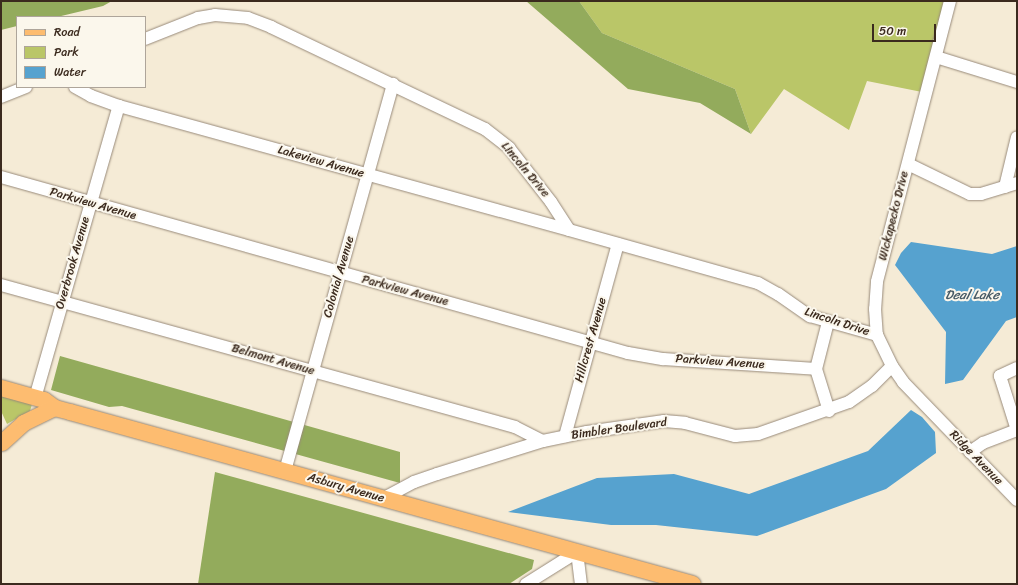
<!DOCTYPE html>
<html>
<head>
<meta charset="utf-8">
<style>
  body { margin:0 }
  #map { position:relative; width:1018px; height:585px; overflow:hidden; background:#f5ebd6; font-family:Sriracha,sans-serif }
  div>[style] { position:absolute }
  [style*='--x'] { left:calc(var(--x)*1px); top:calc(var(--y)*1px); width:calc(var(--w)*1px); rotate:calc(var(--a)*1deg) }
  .green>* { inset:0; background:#bac668 }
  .forest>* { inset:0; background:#93ab5c }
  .water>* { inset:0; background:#56a2cf }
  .roads { filter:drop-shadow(0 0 1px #988a7a) drop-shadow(0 0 1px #988a7a) }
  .minor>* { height:12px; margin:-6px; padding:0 6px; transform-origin:6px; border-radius:6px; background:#fff }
  .major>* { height:16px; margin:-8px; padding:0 8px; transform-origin:8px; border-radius:8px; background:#fdbc70 }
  span { translate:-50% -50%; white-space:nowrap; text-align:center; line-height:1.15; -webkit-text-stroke:4px #fbf7ec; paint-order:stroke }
  .street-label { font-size:12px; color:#3b2a1e }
  .water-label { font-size:13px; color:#465a65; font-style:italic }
  .frame { position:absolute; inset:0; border:2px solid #3b2a1e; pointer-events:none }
  .legend { position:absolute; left:16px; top:16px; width:130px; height:72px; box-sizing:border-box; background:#fbf7ec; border:1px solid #aea59a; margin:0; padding:5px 7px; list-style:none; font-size:12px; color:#3b2a1e }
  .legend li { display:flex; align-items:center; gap:8px; height:20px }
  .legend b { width:20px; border:1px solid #aea59a }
  .scale { position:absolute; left:872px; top:24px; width:64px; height:18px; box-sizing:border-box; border:2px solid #3b2a1e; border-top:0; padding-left:5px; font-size:12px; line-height:14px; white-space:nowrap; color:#3b2a1e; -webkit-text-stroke:3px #fbf7ec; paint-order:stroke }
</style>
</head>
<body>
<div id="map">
  <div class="green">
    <div style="clip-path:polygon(579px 1px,944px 1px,927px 93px,867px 81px,849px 130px,784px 89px,751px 134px,735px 89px,602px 33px)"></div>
    <div style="clip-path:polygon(1px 392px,32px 404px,30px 411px,7px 424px,1px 411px)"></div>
  </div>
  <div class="forest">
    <div style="clip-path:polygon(1px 1px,112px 1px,103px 6px,57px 17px,17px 17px,17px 26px,1px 30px)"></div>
    <div style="clip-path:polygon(526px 1px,579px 1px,602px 33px,735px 89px,751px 134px,700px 103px,628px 89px)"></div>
    <div style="clip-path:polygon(60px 356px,400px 452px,400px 483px,122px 406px,109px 407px,51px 390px)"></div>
    <div style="clip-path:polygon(215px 472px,534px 560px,532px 569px,509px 584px,198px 584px)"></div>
  </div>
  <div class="water">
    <div style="clip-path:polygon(911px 242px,992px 254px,1017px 246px,1017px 317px,1006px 321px,963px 380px,945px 384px,946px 332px,895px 265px,901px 253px)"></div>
    <div style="clip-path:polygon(911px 410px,922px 417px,935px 432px,936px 453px,886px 489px,757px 536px,656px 525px,611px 525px,508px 512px,597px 478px,674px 474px,749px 494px,868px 451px)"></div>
  </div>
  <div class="roads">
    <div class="minor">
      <div style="--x:950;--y:1;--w:290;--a:104.6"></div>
      <div style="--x:877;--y:282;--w:27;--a:94"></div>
      <div style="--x:875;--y:309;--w:26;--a:86"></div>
      <div style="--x:877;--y:335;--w:34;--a:64"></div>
      <div style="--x:892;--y:366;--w:19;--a:55"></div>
      <div style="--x:903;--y:382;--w:164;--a:46"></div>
      <div style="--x:145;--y:39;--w:57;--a:-21.6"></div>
      <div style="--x:198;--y:18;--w:17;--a:-10"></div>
      <div style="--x:215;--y:15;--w:33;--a:5"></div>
      <div style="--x:248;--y:18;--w:25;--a:21"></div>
      <div style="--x:271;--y:27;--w:237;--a:25.5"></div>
      <div style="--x:485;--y:129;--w:31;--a:38"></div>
      <div style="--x:509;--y:148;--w:68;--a:52.1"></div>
      <div style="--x:551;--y:202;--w:33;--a:57"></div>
      <div style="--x:569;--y:230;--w:196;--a:15.7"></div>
      <div style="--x:758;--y:283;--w:23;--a:29"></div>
      <div style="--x:778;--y:294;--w:39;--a:35"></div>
      <div style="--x:810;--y:316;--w:70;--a:15.8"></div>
      <div style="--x:936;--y:57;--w:85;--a:17.2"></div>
      <div style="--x:75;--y:87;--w:18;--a:29"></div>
      <div style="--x:91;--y:96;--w:30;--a:20"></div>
      <div style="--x:119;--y:106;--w:467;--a:15.4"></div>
      <div style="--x:1;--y:97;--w:27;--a:-22"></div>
      <div style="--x:908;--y:164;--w:69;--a:25.8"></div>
      <div style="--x:970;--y:194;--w:11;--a:0"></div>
      <div style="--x:981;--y:194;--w:38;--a:-17"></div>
      <div style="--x:1;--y:177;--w:651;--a:15.68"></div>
      <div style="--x:628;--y:353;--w:36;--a:10"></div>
      <div style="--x:663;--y:359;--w:153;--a:3.7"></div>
      <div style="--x:1005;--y:187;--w:51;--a:-76.5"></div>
      <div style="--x:1;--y:285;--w:533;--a:15.44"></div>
      <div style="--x:515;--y:427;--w:31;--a:27"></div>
      <div style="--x:828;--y:322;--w:49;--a:104.3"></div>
      <div style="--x:816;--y:369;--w:44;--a:72.8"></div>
      <div style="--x:1017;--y:368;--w:19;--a:155"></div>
      <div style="--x:1000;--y:376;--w:57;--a:72.5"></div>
      <div style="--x:35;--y:398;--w:304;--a:-74"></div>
      <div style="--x:565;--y:436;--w:199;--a:-74.6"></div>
      <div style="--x:970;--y:452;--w:16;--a:-35"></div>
      <div style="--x:983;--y:443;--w:36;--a:-21"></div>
      <div style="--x:285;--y:471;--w:402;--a:-74.4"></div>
      <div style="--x:384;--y:498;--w:34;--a:-28"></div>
      <div style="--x:414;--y:482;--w:24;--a:-19"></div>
      <div style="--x:437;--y:474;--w:111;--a:-17.3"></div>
      <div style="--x:543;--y:441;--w:45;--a:-11.6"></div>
      <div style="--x:587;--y:432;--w:78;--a:-8.1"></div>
      <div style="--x:664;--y:421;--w:21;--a:5"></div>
      <div style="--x:685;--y:423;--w:52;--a:14.6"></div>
      <div style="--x:735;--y:436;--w:23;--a:-5"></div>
      <div style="--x:758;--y:434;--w:96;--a:-19.4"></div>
      <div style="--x:849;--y:402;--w:28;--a:-35"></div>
      <div style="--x:872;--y:386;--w:28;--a:-45"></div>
      <div style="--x:526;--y:584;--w:60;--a:-32.1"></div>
      <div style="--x:577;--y:552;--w:32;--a:83"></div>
    </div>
    <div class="major">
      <div style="--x:1;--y:388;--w:45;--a:15.6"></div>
      <div style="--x:44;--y:400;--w:14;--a:36"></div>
      <div style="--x:55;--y:408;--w:16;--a:15"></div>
      <div style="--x:70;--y:412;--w:646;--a:15.43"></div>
      <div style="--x:2;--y:443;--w:30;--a:-42"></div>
      <div style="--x:24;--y:423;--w:34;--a:-26"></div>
    </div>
  </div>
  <div class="street-label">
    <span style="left:321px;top:162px;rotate:16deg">Lakeview Avenue</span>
    <span style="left:525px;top:170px;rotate:50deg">Lincoln Drive</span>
    <span style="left:93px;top:204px;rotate:16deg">Parkview Avenue</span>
    <span style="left:894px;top:216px;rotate:-76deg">Wickapecko Drive</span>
    <span style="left:73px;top:263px;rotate:-74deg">Overbrook Avenue</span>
    <span style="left:339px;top:277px;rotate:-74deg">Colonial Avenue</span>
    <span style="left:405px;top:291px;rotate:15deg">Parkview Avenue</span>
    <span style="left:837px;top:322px;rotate:18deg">Lincoln Drive</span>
    <span style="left:591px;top:340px;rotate:-74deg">Hillcrest Avenue</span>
    <span style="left:273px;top:360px;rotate:16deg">Belmont Avenue</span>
    <span style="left:720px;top:362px;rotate:4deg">Parkview Avenue</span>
    <span style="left:619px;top:429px;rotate:-8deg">Bimbler Boulevard</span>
    <span style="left:976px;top:458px;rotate:46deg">Ridge Avenue</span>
    <span style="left:346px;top:488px;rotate:16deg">Asbury Avenue</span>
  </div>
  <div class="water-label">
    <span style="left:972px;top:295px">Deal Lake</span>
  </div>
  <div class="frame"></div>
  <ul class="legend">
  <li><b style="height:5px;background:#fdbc70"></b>Road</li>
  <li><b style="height:11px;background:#bac668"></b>Park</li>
  <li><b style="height:11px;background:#56a2cf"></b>Water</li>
  </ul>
  <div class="scale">50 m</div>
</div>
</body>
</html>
